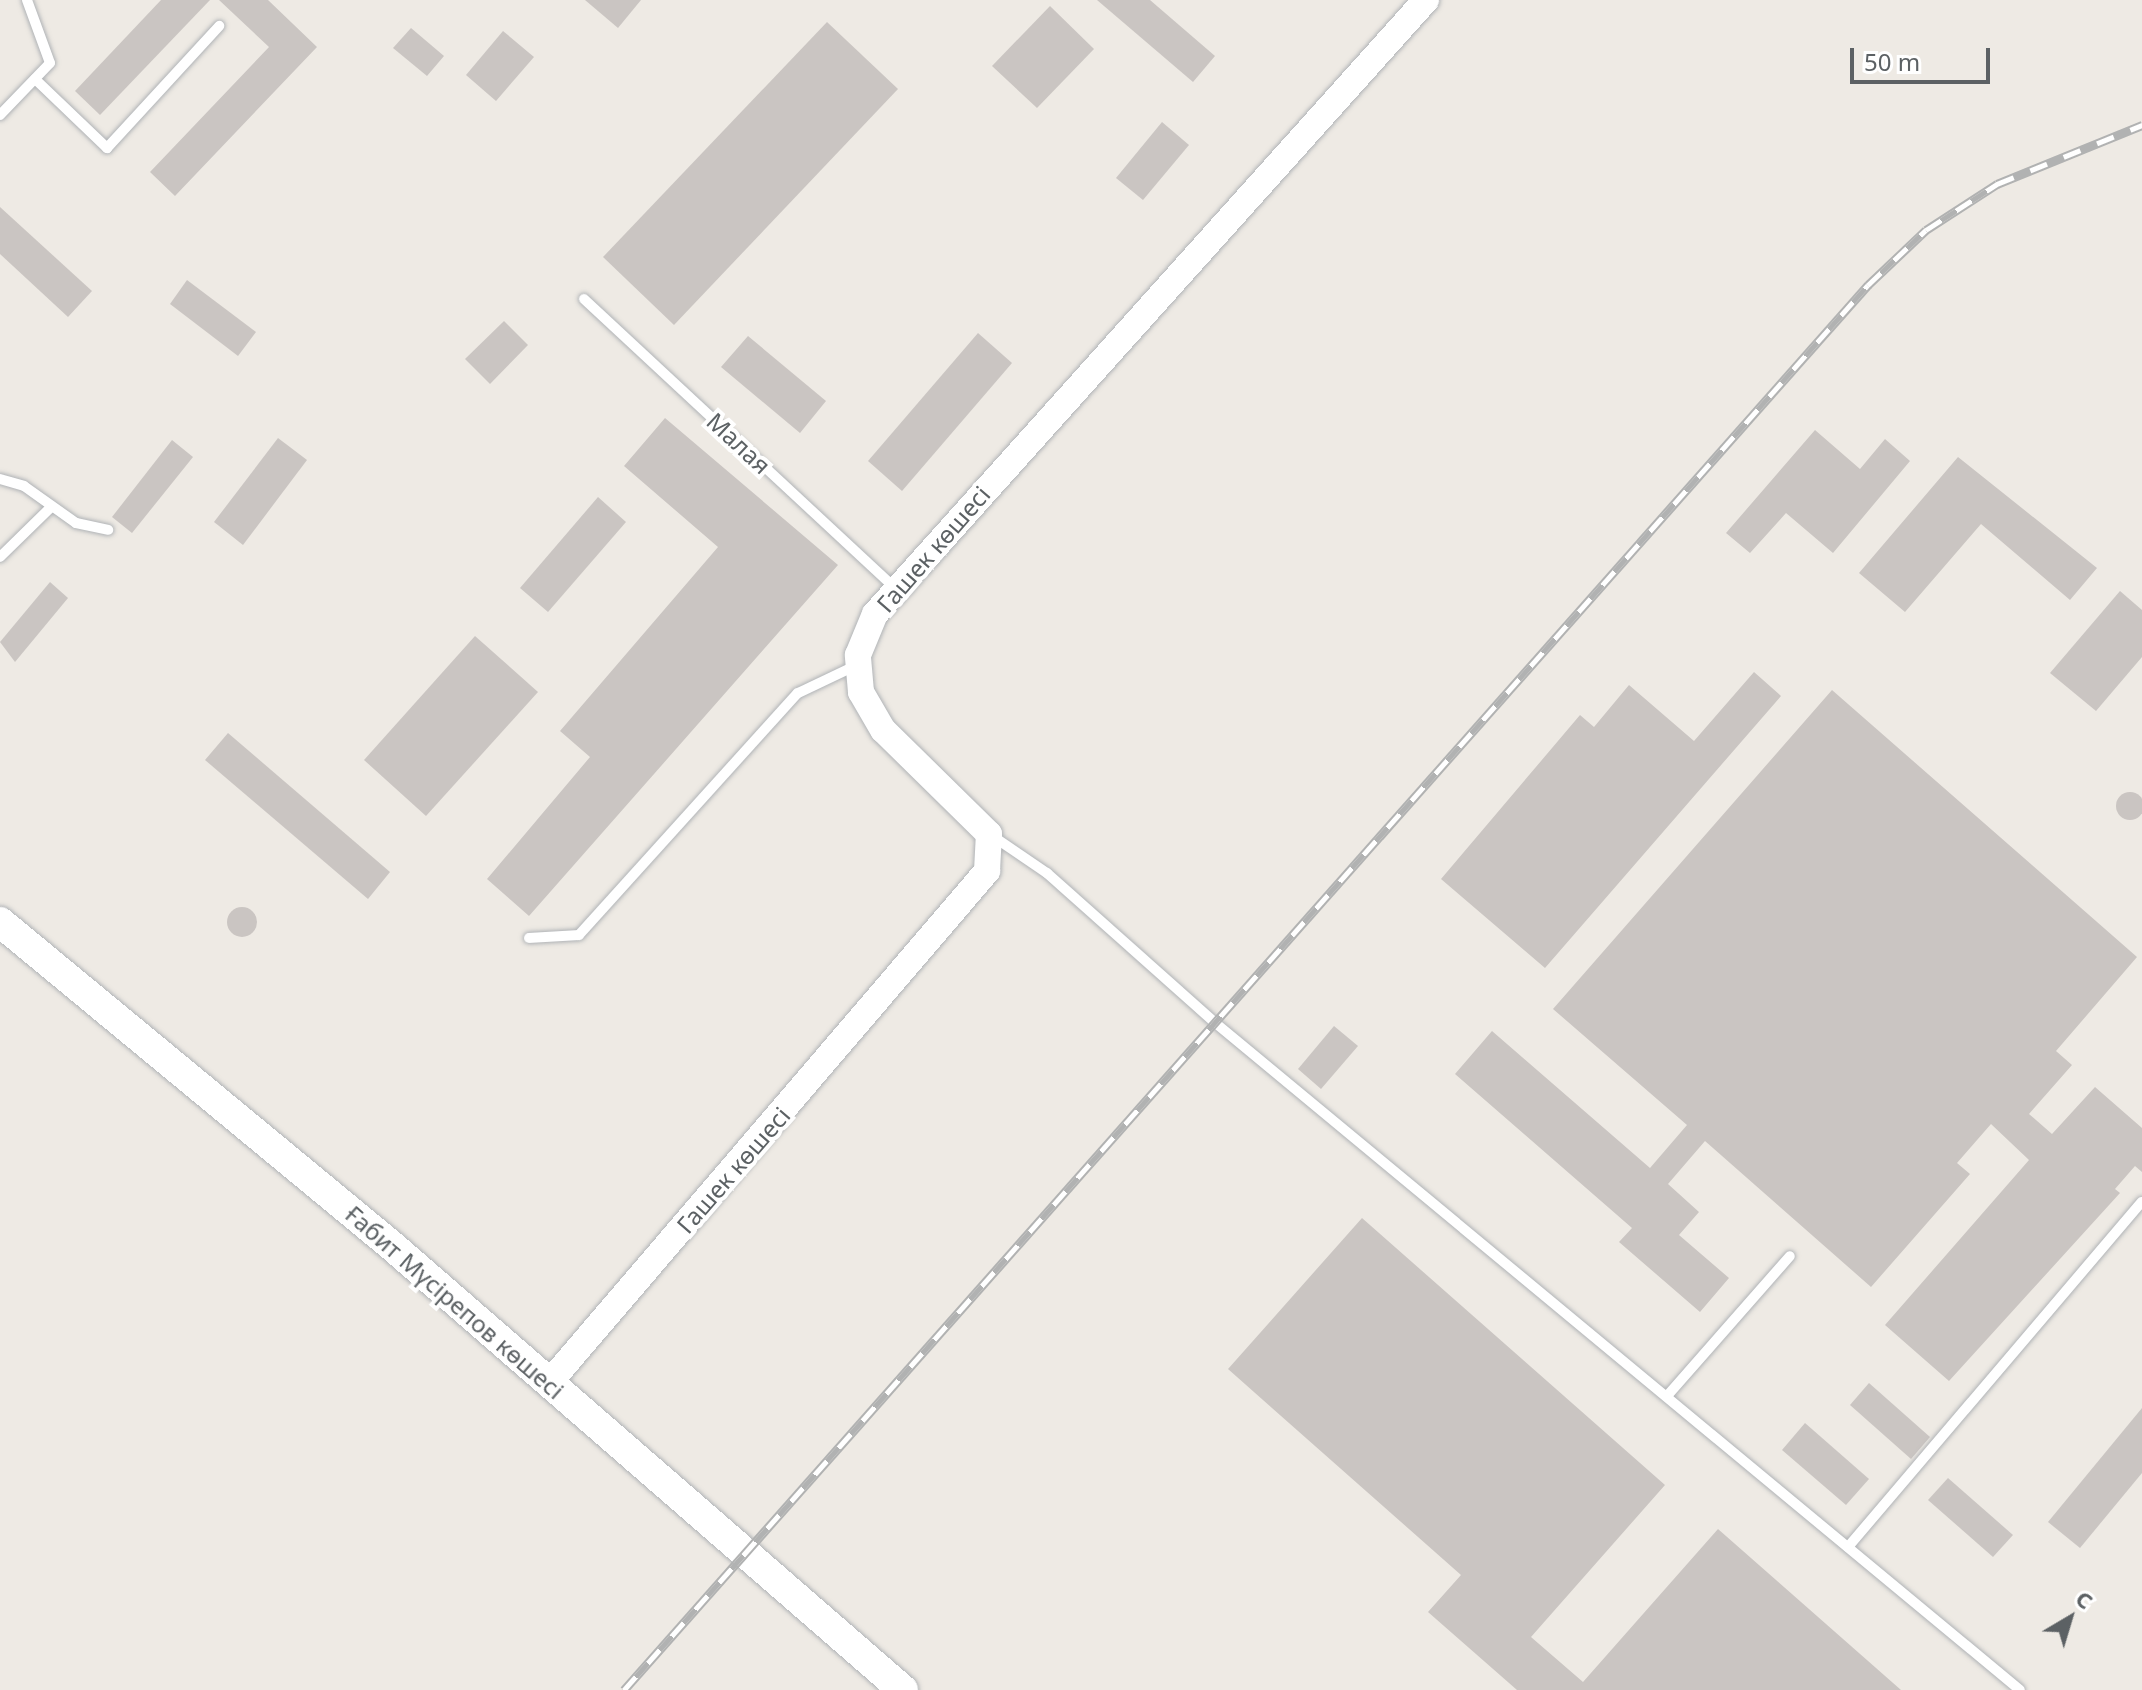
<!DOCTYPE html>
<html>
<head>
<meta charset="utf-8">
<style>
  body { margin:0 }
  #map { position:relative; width:2142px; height:1690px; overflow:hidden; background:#eeeae4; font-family:"Noto Sans",sans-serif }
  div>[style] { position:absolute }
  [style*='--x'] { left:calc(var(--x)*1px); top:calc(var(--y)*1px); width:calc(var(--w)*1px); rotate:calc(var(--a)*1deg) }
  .building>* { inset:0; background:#cac5c2 }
  .round { border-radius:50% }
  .roads { filter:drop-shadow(0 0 2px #b0b3b6) drop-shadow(0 0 2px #b0b3b6) }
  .service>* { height:10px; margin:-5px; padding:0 5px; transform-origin:5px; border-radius:5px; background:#fff }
  .tertiary>* { height:26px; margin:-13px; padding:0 13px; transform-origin:13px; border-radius:13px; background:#fff }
  .secondary>* { height:30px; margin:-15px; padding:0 15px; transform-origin:15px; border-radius:15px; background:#fff }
  .rail>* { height:9px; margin-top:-4.5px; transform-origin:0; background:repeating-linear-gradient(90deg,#fff 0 18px,#b1b2b2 0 36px); box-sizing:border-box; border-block:2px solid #b1b2b2 }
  span { translate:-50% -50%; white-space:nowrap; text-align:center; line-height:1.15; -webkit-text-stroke:8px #fff; paint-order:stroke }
  .street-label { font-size:24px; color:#5c6164 }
  .north { position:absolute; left:2030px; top:1578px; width:80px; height:80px; -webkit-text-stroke:6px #fff; paint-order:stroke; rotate:38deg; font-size:22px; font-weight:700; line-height:32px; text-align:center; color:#5c6164 }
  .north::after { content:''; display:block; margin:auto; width:28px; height:36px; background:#5c6164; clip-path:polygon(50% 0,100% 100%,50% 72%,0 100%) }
  .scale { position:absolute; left:1850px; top:48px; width:140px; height:36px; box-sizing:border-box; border:4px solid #5c6164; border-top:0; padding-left:10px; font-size:24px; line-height:28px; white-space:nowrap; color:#5c6164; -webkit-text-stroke:6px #fff; paint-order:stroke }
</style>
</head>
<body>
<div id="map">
  <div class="building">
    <div style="clip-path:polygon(161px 0,210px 0,100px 115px,75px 91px)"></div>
    <div style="clip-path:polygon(219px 0,268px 0,317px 47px,175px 196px,150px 172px,269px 47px)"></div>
    <div style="clip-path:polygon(585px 0,641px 0,618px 28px)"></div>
    <div style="clip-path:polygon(1097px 0,1150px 0,1215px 56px,1193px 82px)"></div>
    <div style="clip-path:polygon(1050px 6px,1094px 49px,1037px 108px,992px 66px)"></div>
    <div style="clip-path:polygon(827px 22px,898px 89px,674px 325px,603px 257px)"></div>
    <div style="clip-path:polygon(411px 28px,444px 56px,427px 76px,393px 48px)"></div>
    <div style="clip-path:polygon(503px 31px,534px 57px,496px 101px,466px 75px)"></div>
    <div style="clip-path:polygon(1162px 122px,1189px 145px,1143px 200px,1116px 178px)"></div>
    <div style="clip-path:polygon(0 207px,92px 291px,68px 317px,0 254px)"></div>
    <div style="clip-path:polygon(187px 280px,256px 332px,238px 356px,170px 304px)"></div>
    <div style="clip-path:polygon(504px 321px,528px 345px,490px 384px,465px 359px)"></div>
    <div style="clip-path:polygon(978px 333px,1012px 363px,902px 491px,868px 461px)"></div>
    <div style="clip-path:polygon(748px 336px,826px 401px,800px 433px,721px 367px)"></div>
    <div style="clip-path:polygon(665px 418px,838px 565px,529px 916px,487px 879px,590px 757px,560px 731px,718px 547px,624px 466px)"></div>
    <div style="clip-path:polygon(1815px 430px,1860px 469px,1885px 439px,1910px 461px,1833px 553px,1786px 513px,1750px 553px,1726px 533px)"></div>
    <div style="clip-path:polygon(278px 438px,307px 460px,243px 545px,214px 522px)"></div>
    <div style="clip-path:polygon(172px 440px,193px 457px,132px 533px,112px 517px)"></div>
    <div style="clip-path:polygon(1958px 457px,2097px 568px,2070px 600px,1981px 524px,1905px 612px,1859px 573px)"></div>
    <div style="clip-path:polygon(598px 497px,626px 522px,548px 612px,520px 588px)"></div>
    <div style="clip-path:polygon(50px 582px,68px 598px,15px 662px,0 642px)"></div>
    <div style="clip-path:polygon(2120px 591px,2142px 610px,2142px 657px,2096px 711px,2050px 673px)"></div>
    <div style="clip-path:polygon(475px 636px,538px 692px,426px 816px,364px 760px)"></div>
    <div style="clip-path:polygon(1754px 672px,1781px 696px,1545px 968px,1441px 879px,1580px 715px,1594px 727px,1629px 685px,1694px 741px)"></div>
    <div style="clip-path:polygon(1832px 690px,2137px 957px,2056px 1051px,2072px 1065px,2029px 1114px,2052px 1134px,2095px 1087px,2142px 1128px,2142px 1172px,2135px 1166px,2115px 1189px,2120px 1193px,1949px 1381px,1885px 1325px,2029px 1160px,1991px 1124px,1957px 1163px,1970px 1174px,1871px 1287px,1705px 1141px,1668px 1184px,1699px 1212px,1679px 1235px,1729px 1278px,1700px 1312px,1619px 1242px,1632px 1228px,1455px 1074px,1492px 1031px,1650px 1168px,1687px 1125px,1553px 1009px)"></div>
    <div style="clip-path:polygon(228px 733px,390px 872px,368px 899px,205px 760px)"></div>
    <div class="round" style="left:2116px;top:792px;width:28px;height:28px"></div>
    <div class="round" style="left:227px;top:907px;width:30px;height:30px"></div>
    <div style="clip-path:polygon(1334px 1026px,1358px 1046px,1321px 1089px,1298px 1069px)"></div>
    <div style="clip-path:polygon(1362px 1218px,1665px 1485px,1531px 1637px,1583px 1682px,1718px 1529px,1901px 1690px,1517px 1690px,1428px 1612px,1461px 1575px,1228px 1369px)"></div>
    <div style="clip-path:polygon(1869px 1383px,1930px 1437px,1911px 1459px,1850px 1405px)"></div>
    <div style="clip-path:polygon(2142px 1408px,2142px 1473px,2080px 1548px,2048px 1522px)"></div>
    <div style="clip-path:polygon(1805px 1423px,1869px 1479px,1846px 1505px,1782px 1450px)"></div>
    <div style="clip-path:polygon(1948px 1478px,2013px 1535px,1993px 1557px,1928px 1500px)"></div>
  </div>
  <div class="roads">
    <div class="service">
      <div style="--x:35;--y:79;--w:100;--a:43.8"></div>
      <div style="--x:107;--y:148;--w:166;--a:-47.4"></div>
      <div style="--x:0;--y:115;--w:72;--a:-46.1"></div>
      <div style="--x:50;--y:63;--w:67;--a:-110.1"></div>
      <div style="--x:584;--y:299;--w:423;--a:42.9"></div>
      <div style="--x:0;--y:479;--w:25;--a:16"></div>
      <div style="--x:24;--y:486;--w:64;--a:35.4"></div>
      <div style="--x:76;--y:523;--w:33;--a:12"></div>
      <div style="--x:0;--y:557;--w:71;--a:-44.4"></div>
      <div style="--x:991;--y:835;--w:68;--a:34.2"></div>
      <div style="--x:1047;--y:873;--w:222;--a:41.7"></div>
      <div style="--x:1213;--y:1021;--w:1048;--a:39.66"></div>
      <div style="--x:529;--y:938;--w:50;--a:-3.4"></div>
      <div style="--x:579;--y:935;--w:326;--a:-47.9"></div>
      <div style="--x:798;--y:693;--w:65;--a:-25.4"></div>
      <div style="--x:1667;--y:1396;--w:186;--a:-48.7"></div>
      <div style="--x:1848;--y:1547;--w:453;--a:-49.6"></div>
    </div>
    <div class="tertiary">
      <div style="--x:549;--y:1383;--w:674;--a:-49.45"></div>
      <div style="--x:987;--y:871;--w:37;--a:-87"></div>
      <div style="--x:989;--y:834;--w:148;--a:-135.5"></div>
      <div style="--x:883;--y:730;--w:44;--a:-120.1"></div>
      <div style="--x:861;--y:692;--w:37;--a:-95"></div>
      <div style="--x:858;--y:655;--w:44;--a:-67.5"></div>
      <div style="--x:875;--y:614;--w:825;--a:-48.1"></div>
    </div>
    <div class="secondary">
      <div style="--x:0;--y:922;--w:509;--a:39.57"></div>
      <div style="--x:392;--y:1246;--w:677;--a:40.99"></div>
    </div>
  </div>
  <div class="rail">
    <div style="--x:624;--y:1690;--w:1877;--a:-48.48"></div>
    <div style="--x:1868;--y:285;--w:80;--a:-43.5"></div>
    <div style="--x:1926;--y:230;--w:85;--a:-32.9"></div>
    <div style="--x:1997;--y:184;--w:157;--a:-22.1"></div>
  </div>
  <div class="street-label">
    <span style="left:739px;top:443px;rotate:43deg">Малая</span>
    <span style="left:933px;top:549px;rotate:-49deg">Гашек көшесі</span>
    <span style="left:733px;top:1170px;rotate:-49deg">Гашек көшесі</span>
    <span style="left:455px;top:1302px;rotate:41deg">Ғабит Мүсірепов көшесі</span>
  </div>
  <div class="north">С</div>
  <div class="scale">50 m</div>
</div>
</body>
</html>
